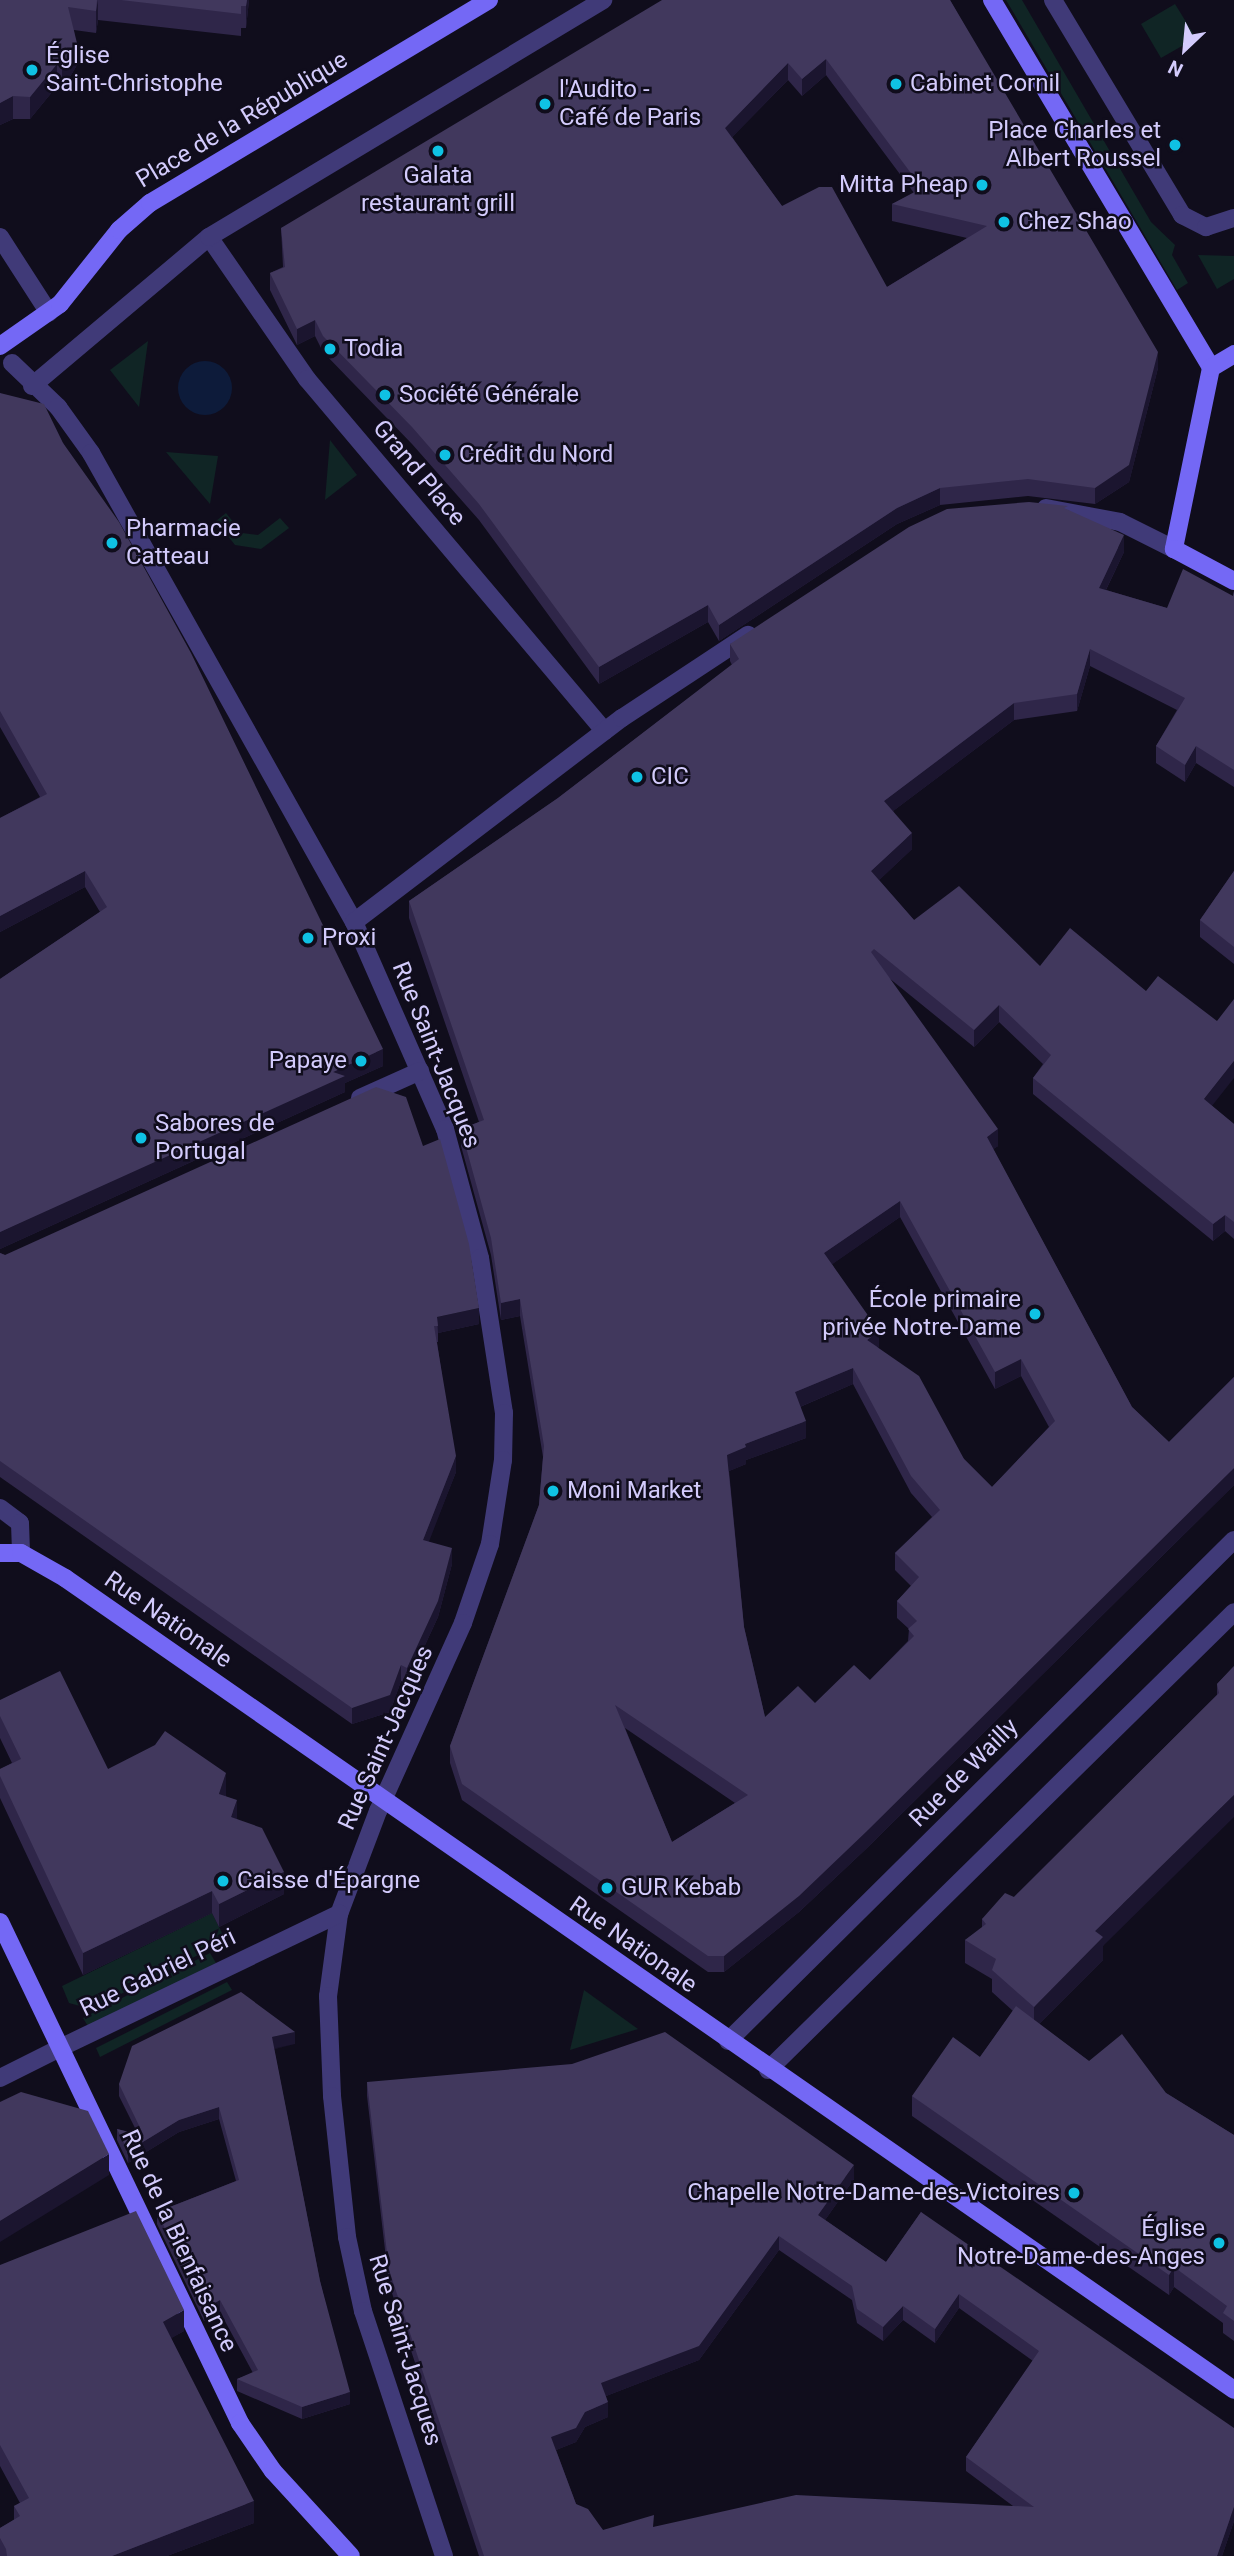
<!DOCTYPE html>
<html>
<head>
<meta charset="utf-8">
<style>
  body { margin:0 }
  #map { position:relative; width:1234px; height:2556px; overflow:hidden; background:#100d1c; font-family:Roboto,sans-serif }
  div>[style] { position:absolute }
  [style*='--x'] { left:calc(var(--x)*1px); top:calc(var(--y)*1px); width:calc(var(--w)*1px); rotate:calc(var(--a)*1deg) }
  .green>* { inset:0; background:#102525 }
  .water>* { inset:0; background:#0d1b3a }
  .round { border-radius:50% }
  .service>* { height:18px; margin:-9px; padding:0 9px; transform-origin:9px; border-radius:9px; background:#403a78 }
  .pedestrian>* { height:18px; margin:-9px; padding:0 9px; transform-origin:9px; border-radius:9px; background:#403a78 }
  .minor>* { height:18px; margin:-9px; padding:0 9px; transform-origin:9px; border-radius:9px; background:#403a78 }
  .tertiary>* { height:18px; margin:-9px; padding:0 9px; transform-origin:9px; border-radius:9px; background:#403a78 }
  .secondary>* { height:18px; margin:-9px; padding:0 9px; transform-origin:9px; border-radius:9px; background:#7468f5 }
  .wall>* { inset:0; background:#2f2649 }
  .shaded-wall>* { inset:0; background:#1b152f }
  .building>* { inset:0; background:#41385d }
  .dots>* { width:19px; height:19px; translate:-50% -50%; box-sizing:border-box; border:4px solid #100d1c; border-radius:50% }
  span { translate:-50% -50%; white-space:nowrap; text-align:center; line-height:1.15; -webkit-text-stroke:5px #100d1c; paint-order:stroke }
  .poi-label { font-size:24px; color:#d3cbfc }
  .left { translate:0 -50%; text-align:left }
  .right { translate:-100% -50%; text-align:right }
  .street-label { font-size:24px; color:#d3cbfc }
  .north { position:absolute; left:1150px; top:14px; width:70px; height:70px; -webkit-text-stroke:5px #100d1c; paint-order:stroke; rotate:206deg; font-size:19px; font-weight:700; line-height:28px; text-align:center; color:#d3cbfc }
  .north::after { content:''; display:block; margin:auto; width:24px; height:32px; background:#d3cbfc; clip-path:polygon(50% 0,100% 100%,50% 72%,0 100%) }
</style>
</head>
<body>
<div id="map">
  <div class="green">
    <div style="clip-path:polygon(1006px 0,1022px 0,1151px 222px,1175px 245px,1172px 255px,1188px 283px,1177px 290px)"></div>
    <div style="clip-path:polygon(1175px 4px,1196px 38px,1161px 58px,1141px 24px)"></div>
    <div style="clip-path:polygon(1198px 255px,1234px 256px,1234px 279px,1217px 289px)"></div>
    <div style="clip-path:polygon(148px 341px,139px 407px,110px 370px)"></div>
    <div style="clip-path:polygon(330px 440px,357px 475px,325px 500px)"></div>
    <div style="clip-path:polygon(166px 452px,218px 456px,210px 504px)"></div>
    <div style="clip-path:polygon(226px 513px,242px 533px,258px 535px,280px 518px,289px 528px,261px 549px,235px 545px,216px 521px)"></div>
    <div style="clip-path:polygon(212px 1913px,226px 1941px,91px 2009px,69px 2003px,62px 1986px)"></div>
    <div style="clip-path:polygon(210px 1953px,216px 1963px,89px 2028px,83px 2018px)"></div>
    <div style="clip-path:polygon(227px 1982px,232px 1990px,100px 2057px,96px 2048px)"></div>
    <div style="clip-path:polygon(584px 1990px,638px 2029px,570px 2050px)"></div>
  </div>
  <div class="water">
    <div class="round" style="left:178px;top:361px;width:54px;height:54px"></div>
  </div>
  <div class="service">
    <div style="--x:1053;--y:0;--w:251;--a:59"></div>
    <div style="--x:1182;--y:215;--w:27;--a:27"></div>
    <div style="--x:1206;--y:227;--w:29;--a:-18"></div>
  </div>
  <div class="pedestrian">
    <div style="--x:209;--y:237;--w:173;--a:55.4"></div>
    <div style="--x:307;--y:379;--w:461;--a:49.8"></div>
    <div style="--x:12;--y:363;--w:64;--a:43.7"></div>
    <div style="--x:58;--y:407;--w:57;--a:54.3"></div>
    <div style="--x:91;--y:453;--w:538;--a:60.72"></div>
    <div style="--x:354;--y:922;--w:226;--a:66.3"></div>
    <div style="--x:445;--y:1129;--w:134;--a:74.8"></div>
    <div style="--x:480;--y:1258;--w:157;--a:81.2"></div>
    <div style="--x:504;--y:1413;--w:47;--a:91.2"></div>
    <div style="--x:503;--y:1460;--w:85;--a:98.8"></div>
    <div style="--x:490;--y:1544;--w:83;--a:108.9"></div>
    <div style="--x:463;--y:1623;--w:206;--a:114.3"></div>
    <div style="--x:378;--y:1811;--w:110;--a:110.7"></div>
    <div style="--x:339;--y:1914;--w:83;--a:97.6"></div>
    <div style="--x:328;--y:1996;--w:100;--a:87.7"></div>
    <div style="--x:332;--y:2096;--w:142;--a:83.9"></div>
    <div style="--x:347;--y:2237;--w:76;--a:77.8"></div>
    <div style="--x:363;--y:2311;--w:258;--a:71.7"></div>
    <div style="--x:32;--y:386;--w:231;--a:-40.1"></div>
    <div style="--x:209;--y:237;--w:460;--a:-31"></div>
    <div style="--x:1046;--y:508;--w:75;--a:10.7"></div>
    <div style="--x:1120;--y:522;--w:60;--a:26.6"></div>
    <div style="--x:354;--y:922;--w:337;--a:-37.3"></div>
    <div style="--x:622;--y:718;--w:151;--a:-33.4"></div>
    <div style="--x:0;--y:1508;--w:25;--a:37"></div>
    <div style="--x:20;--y:1523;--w:30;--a:88"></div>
    <div style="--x:60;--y:2048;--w:310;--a:-25.7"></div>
  </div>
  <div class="minor">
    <div style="--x:0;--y:237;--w:90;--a:57.2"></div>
    <div style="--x:360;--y:1098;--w:66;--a:-24.2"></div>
    <div style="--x:0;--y:2078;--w:67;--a:-26.6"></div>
  </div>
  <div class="tertiary">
    <div style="--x:728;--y:2041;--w:712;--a:-44.72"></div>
    <div style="--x:768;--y:2070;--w:653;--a:-44.5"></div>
  </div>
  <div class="secondary">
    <div style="--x:992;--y:0;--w:428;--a:59.2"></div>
    <div style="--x:0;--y:346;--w:73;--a:-35"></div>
    <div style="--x:60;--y:304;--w:95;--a:-51.4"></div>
    <div style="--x:119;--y:230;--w:41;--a:-41.1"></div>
    <div style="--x:150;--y:203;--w:395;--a:-30.9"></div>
    <div style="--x:1211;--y:368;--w:185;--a:101.6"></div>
    <div style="--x:1174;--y:549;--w:68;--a:28.1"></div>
    <div style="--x:1211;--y:368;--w:27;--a:-31"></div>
    <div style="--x:0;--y:1553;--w:21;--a:0"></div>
    <div style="--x:21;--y:1553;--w:51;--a:29.6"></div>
    <div style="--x:65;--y:1578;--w:1423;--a:34.78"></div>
    <div style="--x:0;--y:1922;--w:556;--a:64.4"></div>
    <div style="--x:240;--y:2423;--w:58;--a:55.5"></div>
    <div style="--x:273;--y:2471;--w:115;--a:47.5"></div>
  </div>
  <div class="wall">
    <div style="clip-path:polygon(0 0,249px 0,246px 28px,241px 28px,241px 36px,98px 20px,96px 33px,74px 30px,77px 65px,62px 90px,57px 86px,30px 119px,13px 119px,0 125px)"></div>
    <div style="clip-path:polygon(evenodd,950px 0,1158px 368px,1129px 482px,1095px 504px,1028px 496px,940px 505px,897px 524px,719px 641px,708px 622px,599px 684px,479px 520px,412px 444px,323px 352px,315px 336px,297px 345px,270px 290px,270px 273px,283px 267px,281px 228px,950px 0,826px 75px,914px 193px,892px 204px,892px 221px,967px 238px,887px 287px,782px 206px,732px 137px,788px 80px,802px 96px,826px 75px)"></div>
    <div style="clip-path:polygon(0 393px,63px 443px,383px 1066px,345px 1083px,345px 1092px,0 1249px,0 979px,100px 912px,85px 887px,0 932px,0 818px,40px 797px,0 727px)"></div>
    <div style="clip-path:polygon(evenodd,1068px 510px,1124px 552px,1106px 590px,1167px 608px,1233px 596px,1234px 591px,1234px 787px,1196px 763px,1185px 782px,1156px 763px,1156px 746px,1177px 710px,1090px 666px,1077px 711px,1014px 720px,893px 811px,912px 849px,879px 880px,914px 920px,1040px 966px,1234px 1124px,1234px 1239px,1225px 1231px,1213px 1241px,1033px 1094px,1033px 1078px,1043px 1064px,999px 1022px,974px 1047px,889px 978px,998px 1146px,993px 1149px,1132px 1407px,1169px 1442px,1234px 1377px,1234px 1485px,867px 1848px,799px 1912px,724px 1972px,708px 1972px,462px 1800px,450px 1763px,450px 1746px,539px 1505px,543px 1457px,520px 1316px,501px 1320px,491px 1255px,461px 1146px,461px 1129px,479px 1122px,409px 918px,409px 901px,558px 798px,732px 665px,730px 661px,730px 644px,1068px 510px,900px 1217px,995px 1389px,1021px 1376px,1049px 1427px,992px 1487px,964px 1459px,878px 1348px,832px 1264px,900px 1217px,1068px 510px,853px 1384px,911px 1493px,932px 1517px,895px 1553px,895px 1570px,911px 1586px,897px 1601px,897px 1618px,909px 1629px,908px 1641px,870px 1680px,815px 1703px,765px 1717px,744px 1627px,729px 1471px,746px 1464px,746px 1460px,806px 1438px,800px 1407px,853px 1384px,1068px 510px,625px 1728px,666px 1756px,735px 1803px,672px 1842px,625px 1728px)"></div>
    <div style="clip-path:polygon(1234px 871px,1234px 964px,1200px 937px,1200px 920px)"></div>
    <div style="clip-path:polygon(0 1253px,5px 1255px,479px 1324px,438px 1333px,438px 1342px,437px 1342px,456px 1472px,428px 1542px,452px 1564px,438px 1617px,407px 1684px,401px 1681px,390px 1712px,352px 1724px,0 1477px)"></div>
    <div style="clip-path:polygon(1234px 1666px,1103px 1946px,1103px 1960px,1039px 2024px,1089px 2061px,1166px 2093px,1234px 2135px,1234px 2341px,1223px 2333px,1223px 2323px,1174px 2287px,1169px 2295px,912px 2116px,912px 2096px,980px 2057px,1013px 2011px,992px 1992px,992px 1979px,965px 1963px,965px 1940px,982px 1928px,982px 1919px,1014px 1897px,1217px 1695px,1217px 1684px)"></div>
    <div style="clip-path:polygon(0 1700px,108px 1769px,226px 1795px,226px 1797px,237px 1819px,284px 1894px,219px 1927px,212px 1913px,83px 1975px,0 1798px,0 1769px,12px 1763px,0 1738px)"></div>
    <div style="clip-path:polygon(295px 2044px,274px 2049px,320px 2281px,350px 2404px,302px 2419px,237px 2391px,237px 2379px,253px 2373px,220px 2312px,204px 2321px,157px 2224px,157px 2212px,236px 2181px,219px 2119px,179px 2132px,128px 2163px,117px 2140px,117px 2129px,138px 2134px,119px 2096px,119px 2084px)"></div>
    <div style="clip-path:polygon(evenodd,367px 2082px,854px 2179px,825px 2220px,886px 2262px,921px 2212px,1234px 2521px,1222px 2556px,479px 2556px,389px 2284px,367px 2096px,367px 2082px,779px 2250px,852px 2300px,857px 2323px,883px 2341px,903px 2320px,935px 2343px,959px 2308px,1033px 2361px,966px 2457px,966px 2471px,1013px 2506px,603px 2530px,576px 2504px,556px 2450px,576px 2442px,585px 2427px,608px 2417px,606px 2396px,699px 2360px,779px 2250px)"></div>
    <div style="clip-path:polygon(0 2265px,184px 2331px,171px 2338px,254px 2523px,167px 2556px,0 2556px,0 2528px,14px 2520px,14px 2506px,20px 2503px,0 2466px)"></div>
  </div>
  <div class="shaded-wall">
    <div style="clip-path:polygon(98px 0,98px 20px,96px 33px,96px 11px)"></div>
    <div style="clip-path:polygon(247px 0,249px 0,246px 28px,246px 6px)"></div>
    <div style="clip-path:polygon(77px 43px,77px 65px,62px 90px,62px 67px)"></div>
    <div style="clip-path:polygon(826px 59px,826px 75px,802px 96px,802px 79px)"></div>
    <div style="clip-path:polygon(788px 63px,788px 80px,725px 144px,725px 128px)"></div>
    <div style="clip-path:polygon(57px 64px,57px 86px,30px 119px,30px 97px)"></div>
    <div style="clip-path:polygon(13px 96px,13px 119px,0 125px,0 103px)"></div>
    <div style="clip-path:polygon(315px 320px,315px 336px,297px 345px,297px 329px)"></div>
    <div style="clip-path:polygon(1158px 352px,1158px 368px,1129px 482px,1095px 504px,1095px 488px)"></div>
    <div style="clip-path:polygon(940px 488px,940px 505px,897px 524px,719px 641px,719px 625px,897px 508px)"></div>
    <div style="clip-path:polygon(1124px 535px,1124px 552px,1099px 604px,1099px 588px)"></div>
    <div style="clip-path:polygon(708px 605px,708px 622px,599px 684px,599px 667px)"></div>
    <div style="clip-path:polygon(1090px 649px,1090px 666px,1077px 711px,1077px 694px)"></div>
    <div style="clip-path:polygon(1014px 703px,1014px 720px,884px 818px,884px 801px)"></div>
    <div style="clip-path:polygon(1196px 746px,1196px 763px,1185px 782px,1185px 765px)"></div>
    <div style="clip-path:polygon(912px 833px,912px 849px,871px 888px,871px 871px)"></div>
    <div style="clip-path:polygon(85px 871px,85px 887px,0 932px,0 916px)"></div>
    <div style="clip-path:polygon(999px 1005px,999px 1022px,974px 1047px,974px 1030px)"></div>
    <div style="clip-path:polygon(383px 1049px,383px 1066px,345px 1083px,345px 1092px,0 1249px,0 1232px,333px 1072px)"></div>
    <div style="clip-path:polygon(1234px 1061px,1234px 1078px,1204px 1116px,1204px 1099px)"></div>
    <div style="clip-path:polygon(998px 1129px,998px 1146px,987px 1154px,987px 1137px)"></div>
    <div style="clip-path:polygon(900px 1201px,900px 1217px,824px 1270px,824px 1253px)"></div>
    <div style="clip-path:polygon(1225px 1215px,1225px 1231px,1213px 1241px,1213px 1224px)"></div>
    <div style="clip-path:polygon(520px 1299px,520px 1316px,501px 1320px,501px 1303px)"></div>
    <div style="clip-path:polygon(479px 1308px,479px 1324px,438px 1333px,437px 1317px)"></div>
    <div style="clip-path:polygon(879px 1331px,879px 1348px,867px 1340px)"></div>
    <div style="clip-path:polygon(1021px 1359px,1021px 1376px,995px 1389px,995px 1372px)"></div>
    <div style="clip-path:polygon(853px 1368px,853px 1384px,795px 1409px,795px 1392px)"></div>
    <div style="clip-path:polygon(806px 1421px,806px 1438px,746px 1460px,746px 1464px,727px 1472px,727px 1455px,745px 1444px)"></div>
    <div style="clip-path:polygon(456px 1456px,456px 1472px,423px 1557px,423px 1540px)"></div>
    <div style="clip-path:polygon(1234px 1468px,1234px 1485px,867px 1848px,799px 1912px,724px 1972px,724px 1956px)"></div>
    <div style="clip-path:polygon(452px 1548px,452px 1564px,438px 1617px,407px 1684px,407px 1668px)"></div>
    <div style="clip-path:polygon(401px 1665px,401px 1681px,390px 1712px,352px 1724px,352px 1708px)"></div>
    <div style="clip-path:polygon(226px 1773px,226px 1795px,219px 1816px,219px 1794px)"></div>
    <div style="clip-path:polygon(1234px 1795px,1234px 1817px,1103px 1946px,1103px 1960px,1034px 2029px,1034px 2007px,1095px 1931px)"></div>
    <div style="clip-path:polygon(237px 1800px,237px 1822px,231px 1817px)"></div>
    <div style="clip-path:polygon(284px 1872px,284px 1894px,219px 1927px,219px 1904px)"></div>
    <div style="clip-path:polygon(212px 1891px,212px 1913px,83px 1975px,83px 1953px)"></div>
    <div style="clip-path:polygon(295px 2032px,295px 2044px,272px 2049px,272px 2037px)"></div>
    <div style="clip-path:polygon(219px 2107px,219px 2119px,179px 2132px,128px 2163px,128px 2151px,179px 2120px)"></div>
    <div style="clip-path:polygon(109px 2154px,109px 2175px,0 2242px,0 2221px)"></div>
    <div style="clip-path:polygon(854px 2165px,854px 2179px,818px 2230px,818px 2215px)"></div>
    <div style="clip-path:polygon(779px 2236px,779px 2250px,699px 2360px,601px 2398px,601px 2383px)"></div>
    <div style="clip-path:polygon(1174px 2267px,1174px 2287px,1169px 2295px,1169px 2275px)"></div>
    <div style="clip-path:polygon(959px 2294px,959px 2308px,935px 2343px,935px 2329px)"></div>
    <div style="clip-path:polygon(220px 2300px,220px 2312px,204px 2321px,204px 2309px)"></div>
    <div style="clip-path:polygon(903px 2306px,903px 2320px,883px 2341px,883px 2327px)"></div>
    <div style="clip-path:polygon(184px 2310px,184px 2331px,163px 2343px,163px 2322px)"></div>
    <div style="clip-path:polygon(350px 2392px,350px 2404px,302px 2419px,302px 2407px)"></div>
    <div style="clip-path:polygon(608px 2402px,608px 2417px,585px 2427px,576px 2442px,551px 2452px,551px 2437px,585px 2412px)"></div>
    <div style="clip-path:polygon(254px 2501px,254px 2523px,167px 2556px,112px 2556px)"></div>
    <div style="clip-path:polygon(1234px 2507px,1234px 2521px,1222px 2556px,1217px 2556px)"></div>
  </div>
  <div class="building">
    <div style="clip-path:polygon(0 0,97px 0,96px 11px,68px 7px,77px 43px,62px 67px,57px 64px,30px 97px,13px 96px,0 103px)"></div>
    <div style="clip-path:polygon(121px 0,247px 0,246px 6px,241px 6px,241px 14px)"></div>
    <div style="clip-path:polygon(evenodd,662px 0,950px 0,1158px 352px,1129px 465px,1095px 488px,1028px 479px,940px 488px,897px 508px,719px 625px,708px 605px,599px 667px,479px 504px,412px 427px,323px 336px,315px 320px,297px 329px,270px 273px,285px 267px,281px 228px,662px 0,826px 59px,922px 188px,892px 204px,987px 226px,887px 287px,832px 187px,819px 187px,782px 206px,725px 128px,788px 63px,802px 79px,826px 59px)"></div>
    <div style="clip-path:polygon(0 393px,44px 404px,63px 443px,119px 522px,191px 653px,383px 1049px,333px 1072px,345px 1076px,0 1232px,0 979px,107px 907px,85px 871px,0 916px,0 818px,47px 794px,0 711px)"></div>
    <div style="clip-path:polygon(evenodd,1029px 502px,1068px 506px,1064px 508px,1124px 535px,1099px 588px,1167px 608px,1183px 569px,1233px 596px,1234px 591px,1234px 770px,1196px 746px,1185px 765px,1156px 746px,1185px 698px,1090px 649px,1077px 694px,1014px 703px,884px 801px,912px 833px,871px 871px,914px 920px,959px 886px,1040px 966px,1070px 928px,1146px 991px,1158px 976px,1217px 1021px,1234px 999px,1234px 1061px,1204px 1099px,1234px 1124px,1234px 1222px,1225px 1215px,1213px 1224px,1033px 1078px,1051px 1055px,999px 1005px,974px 1030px,874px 949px,871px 952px,998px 1129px,987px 1137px,1132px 1407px,1169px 1442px,1234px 1377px,1234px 1468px,867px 1831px,799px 1896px,724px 1956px,708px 1956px,462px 1784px,450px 1746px,539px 1505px,544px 1446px,520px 1299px,501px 1303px,491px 1238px,461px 1129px,484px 1120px,409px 901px,558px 798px,739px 659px,730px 644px,909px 527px,947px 509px,1029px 502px,900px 1201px,995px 1372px,1021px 1359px,1055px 1421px,992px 1487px,964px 1459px,919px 1376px,867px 1340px,879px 1331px,824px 1253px,900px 1201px,1029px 502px,853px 1368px,911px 1476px,940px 1510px,895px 1553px,919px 1577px,897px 1601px,917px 1621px,908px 1629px,914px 1636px,870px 1680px,854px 1665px,815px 1703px,798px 1686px,765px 1717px,744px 1627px,727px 1455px,746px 1447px,745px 1444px,806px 1421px,795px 1392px,853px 1368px,1029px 502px,615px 1705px,748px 1795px,672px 1842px,615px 1705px)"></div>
    <div style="clip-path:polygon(1234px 871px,1234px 947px,1200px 920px)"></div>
    <div style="clip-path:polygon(376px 1087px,406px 1097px,423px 1146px,440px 1139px,469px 1244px,479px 1308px,437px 1317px,438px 1326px,434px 1326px,456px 1456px,423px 1540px,452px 1548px,438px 1601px,407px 1668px,401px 1665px,390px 1695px,352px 1708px,0 1461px,0 1253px,5px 1255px)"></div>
    <div style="clip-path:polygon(1234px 1666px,1234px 1795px,1095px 1931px,1103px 1937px,1034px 2007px,992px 1970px,996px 1959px,965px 1940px,986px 1924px,982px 1919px,1005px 1893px,1014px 1897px,1219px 1693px,1217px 1684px)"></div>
    <div style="clip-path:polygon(60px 1671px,108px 1769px,155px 1745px,165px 1731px,226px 1773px,219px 1794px,237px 1800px,231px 1817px,262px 1828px,284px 1872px,219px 1904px,212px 1891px,83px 1953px,0 1776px,0 1769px,21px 1759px,0 1716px,0 1700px)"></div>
    <div style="clip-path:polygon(241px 1992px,295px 2032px,272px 2037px,320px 2281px,350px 2392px,302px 2407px,237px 2379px,258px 2370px,220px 2300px,204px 2309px,157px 2212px,239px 2180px,219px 2107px,179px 2120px,128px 2151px,117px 2129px,144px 2136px,119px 2084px,132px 2046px)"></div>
    <div style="clip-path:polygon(1016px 2006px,1089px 2061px,1122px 2034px,1166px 2093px,1234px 2135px,1234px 2321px,1223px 2313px,1227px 2306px,1174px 2267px,1169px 2275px,912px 2096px,953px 2037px,980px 2057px)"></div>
    <div style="clip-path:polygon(evenodd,665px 2032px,854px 2165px,818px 2215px,886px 2262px,921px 2212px,1234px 2428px,1234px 2507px,1217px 2556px,484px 2556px,389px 2270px,367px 2082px,572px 2064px,665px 2032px,779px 2236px,852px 2286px,857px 2309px,883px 2327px,903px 2306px,935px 2329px,959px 2294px,1039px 2351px,966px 2457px,1034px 2507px,796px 2495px,653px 2527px,654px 2515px,603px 2530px,588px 2509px,576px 2504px,551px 2437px,576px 2428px,585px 2412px,608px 2402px,601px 2383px,699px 2346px,779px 2236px)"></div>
    <div style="clip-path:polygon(21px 2092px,88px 2111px,109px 2154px,0 2221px,0 2102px)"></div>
    <div style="clip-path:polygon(136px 2211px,184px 2310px,163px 2322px,254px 2501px,112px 2556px,7px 2556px,6px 2549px,0 2538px,0 2528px,20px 2516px,14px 2506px,29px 2498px,0 2445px,0 2265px)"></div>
  </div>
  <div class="dots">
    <div style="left:32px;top:70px;background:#0fc2e4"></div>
    <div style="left:896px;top:84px;background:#0fc2e4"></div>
    <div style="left:545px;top:104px;background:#0fc2e4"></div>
    <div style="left:1175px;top:145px;background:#0fc2e4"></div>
    <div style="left:438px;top:151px;background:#0fc2e4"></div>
    <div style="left:982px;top:185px;background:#0fc2e4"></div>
    <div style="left:1004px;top:222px;background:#0fc2e4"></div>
    <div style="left:330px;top:349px;background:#0fc2e4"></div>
    <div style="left:385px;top:395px;background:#0fc2e4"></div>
    <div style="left:445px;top:455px;background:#0fc2e4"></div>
    <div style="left:112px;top:543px;background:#0fc2e4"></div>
    <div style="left:637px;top:777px;background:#0fc2e4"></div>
    <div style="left:308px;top:938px;background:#0fc2e4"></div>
    <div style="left:361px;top:1061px;background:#0fc2e4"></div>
    <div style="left:141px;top:1138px;background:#0fc2e4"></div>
    <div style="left:1035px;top:1314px;background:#0fc2e4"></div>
    <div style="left:553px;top:1491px;background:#0fc2e4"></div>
    <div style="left:223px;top:1881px;background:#0fc2e4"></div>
    <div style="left:607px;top:1888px;background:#0fc2e4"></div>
    <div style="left:1074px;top:2193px;background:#0fc2e4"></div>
    <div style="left:1219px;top:2243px;background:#0fc2e4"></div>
  </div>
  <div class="poi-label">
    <span class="left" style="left:46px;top:70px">Église<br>Saint-Christophe</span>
    <span class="left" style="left:910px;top:84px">Cabinet Cornil</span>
    <span class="left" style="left:559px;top:104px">l'Audito -<br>Café de Paris</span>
    <span class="right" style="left:1161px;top:145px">Place Charles et<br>Albert Roussel</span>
    <span style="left:438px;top:190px">Galata<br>restaurant grill</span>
    <span class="right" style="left:968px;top:185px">Mitta Pheap</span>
    <span class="left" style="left:1018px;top:222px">Chez Shao</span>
    <span class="left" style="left:344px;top:349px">Todia</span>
    <span class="left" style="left:399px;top:395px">Société Générale</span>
    <span class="left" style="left:459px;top:455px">Crédit du Nord</span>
    <span class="left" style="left:126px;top:543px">Pharmacie<br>Catteau</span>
    <span class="left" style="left:651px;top:777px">CIC</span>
    <span class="left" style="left:322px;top:938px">Proxi</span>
    <span class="right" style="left:347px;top:1061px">Papaye</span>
    <span class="left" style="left:155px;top:1138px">Sabores de<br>Portugal</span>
    <span class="right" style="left:1021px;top:1314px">École primaire<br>privée Notre-Dame</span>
    <span class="left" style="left:567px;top:1491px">Moni Market</span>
    <span class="left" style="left:237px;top:1881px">Caisse d'Épargne</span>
    <span class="left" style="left:621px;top:1888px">GUR Kebab</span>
    <span class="right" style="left:1060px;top:2193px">Chapelle Notre-Dame-des-Victoires</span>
    <span class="right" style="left:1205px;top:2243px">Église<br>Notre-Dame-des-Anges</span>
  </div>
  <div class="street-label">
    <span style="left:242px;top:120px;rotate:-31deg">Place de la République</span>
    <span style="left:419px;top:473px;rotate:50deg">Grand Place</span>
    <span style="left:436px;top:1055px;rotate:68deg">Rue Saint-Jacques</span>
    <span style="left:168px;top:1620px;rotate:35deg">Rue Nationale</span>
    <span style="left:386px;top:1738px;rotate:-66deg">Rue Saint-Jacques</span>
    <span style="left:964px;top:1773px;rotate:-45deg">Rue de Wailly</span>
    <span style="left:633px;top:1945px;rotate:35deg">Rue Nationale</span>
    <span style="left:158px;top:1973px;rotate:-26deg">Rue Gabriel Péri</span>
    <span style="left:179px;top:2241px;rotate:65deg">Rue de la Bienfaisance</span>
    <span style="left:405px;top:2350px;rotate:73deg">Rue Saint-Jacques</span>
  </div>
  <div class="north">N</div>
</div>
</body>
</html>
